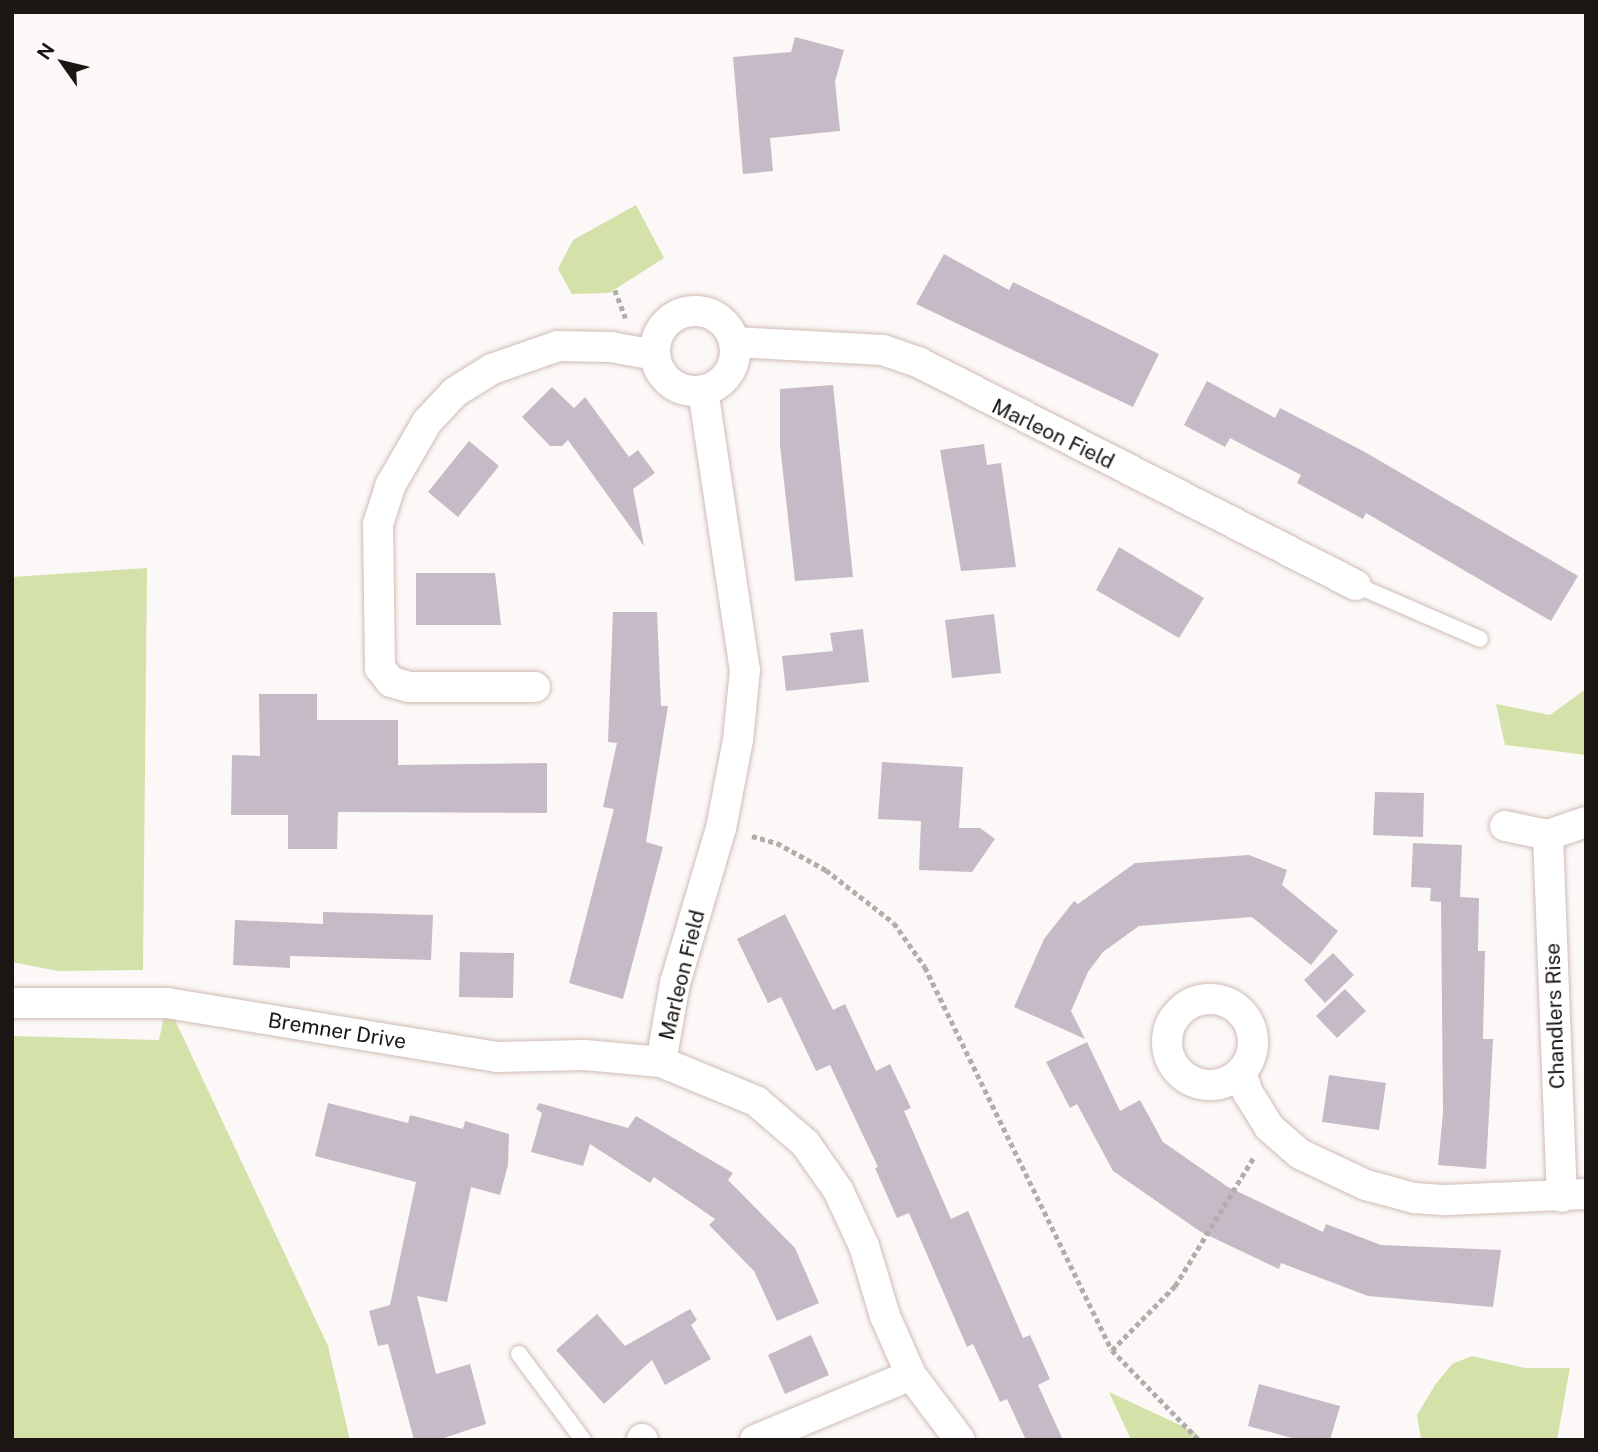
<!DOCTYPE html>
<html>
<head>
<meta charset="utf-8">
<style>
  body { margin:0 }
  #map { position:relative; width:1598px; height:1452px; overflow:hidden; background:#fcf8f7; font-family:"Public Sans",sans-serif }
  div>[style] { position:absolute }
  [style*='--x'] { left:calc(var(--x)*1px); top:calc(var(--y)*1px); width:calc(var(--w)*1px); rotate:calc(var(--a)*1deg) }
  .green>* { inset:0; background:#d4e2a9 }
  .building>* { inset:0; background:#c7bac7 }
  .path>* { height:4.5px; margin-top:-2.25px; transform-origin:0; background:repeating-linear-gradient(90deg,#b1adab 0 5px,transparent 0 8.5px) }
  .roads { filter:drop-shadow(0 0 2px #cfbcb5) drop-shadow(0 0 2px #cfbcb5) }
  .lane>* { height:16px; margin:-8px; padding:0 8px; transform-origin:8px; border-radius:8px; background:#fff }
  .street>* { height:30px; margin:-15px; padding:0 15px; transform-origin:15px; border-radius:15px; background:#fff }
  .street>.ring { margin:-15px; padding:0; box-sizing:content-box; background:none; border:30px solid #fff; border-radius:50% }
  span { translate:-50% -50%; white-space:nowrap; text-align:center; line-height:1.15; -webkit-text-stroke:5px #fff; paint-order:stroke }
  .street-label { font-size:21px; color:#1b1513 }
  .frame { position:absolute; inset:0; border:14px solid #1b1513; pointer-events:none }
  .north { position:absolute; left:28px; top:28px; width:70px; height:70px; -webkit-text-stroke:5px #fff; paint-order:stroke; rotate:304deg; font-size:19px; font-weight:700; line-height:28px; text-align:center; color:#1b1513 }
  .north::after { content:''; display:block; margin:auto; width:24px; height:32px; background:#1b1513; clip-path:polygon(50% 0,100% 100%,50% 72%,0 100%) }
</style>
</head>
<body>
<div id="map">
  <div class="green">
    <div style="clip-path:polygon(636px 205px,664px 258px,609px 293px,572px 294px,558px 269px,573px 240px)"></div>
    <div style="clip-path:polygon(147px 568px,143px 970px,58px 971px,12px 962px,12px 577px)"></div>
    <div style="clip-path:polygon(1586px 689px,1586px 755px,1505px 745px,1496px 704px,1550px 715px)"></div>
    <div style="clip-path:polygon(167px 1003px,328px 1346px,350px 1440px,12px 1440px,12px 1036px,159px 1040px)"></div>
    <div style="clip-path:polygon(1472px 1356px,1525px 1368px,1570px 1368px,1557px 1440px,1421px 1440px,1417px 1415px,1435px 1385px,1452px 1364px)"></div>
    <div style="clip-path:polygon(1109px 1392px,1195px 1432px,1199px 1440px,1131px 1440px)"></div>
  </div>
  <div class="building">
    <div style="clip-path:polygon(795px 37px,844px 50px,835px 81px,840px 131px,770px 138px,773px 171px,743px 174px,733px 57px,791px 52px)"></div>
    <div style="clip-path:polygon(944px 254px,1009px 290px,1013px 282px,1159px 354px,1133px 407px,916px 304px)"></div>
    <div style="clip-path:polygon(1207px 381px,1275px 418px,1280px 408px,1363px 451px,1578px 576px,1551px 621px,1366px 513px,1363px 519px,1297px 483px,1301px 475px,1230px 438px,1225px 447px,1184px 425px)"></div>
    <div style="clip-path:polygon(833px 385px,853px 577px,795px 581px,780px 445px,780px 389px)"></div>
    <div style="clip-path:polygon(552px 387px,574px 408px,585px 397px,629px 457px,638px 450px,655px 473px,633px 489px,644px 546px,568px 440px,562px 446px,550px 446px,522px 417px)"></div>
    <div style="clip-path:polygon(469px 441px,499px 466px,458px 517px,428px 492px)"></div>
    <div style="clip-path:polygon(984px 444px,987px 465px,1001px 463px,1016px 567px,961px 571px,940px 450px)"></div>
    <div style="clip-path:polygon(1119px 547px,1204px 598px,1179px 638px,1096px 590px)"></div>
    <div style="clip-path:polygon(416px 573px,495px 573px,501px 625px,416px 625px)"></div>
    <div style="clip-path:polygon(613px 612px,657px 612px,661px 706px,668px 706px,646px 842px,663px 847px,623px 999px,569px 983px,614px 809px,603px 807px,617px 743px,608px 742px)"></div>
    <div style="clip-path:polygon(994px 614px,1001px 673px,952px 678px,945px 620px)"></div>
    <div style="clip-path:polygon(863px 629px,869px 682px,786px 691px,782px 656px,833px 651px,830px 633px)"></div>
    <div style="clip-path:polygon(259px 694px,317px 694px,317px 720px,398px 720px,398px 765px,547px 763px,547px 813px,338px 812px,337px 849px,288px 849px,288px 815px,231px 815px,232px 755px,260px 756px)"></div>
    <div style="clip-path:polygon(882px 762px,963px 767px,959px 828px,980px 828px,995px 839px,972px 872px,919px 870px,921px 821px,878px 819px)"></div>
    <div style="clip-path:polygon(1375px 792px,1424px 793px,1423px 837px,1373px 835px)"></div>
    <div style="clip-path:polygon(1413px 843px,1462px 845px,1460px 897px,1479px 898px,1478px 951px,1485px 951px,1483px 1039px,1493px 1039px,1486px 1169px,1438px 1165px,1443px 1113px,1441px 902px,1430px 901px,1431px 888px,1411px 887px)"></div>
    <div style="clip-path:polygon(1249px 855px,1287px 870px,1282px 885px,1338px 931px,1311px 965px,1252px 917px,1139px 926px,1103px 952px,1088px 972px,1071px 1011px,1085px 1039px,1014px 1007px,1044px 939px,1074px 901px,1078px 904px,1135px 863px)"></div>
    <div style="clip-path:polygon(323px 912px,433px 915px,431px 960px,290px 956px,290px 968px,233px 965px,235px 920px,323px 924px)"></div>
    <div style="clip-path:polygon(785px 914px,833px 1010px,845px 1004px,876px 1071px,890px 1064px,911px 1108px,904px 1111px,951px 1219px,968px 1211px,1023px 1338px,1030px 1335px,1050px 1379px,1038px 1385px,1063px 1440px,1026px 1440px,1007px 1399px,1000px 1402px,973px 1344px,967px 1347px,909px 1213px,897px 1218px,875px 1168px,878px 1167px,830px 1065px,816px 1071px,781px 997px,768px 1003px,737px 939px)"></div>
    <div style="clip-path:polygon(460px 952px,514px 953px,513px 998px,459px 997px)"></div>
    <div style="clip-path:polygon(1333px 953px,1354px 975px,1325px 1003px,1304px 980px)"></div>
    <div style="clip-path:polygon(1345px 989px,1366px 1011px,1337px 1038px,1316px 1016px)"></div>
    <div style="clip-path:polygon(1087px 1042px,1120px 1111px,1140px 1100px,1163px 1142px,1228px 1187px,1323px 1232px,1326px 1224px,1381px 1245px,1501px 1250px,1493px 1307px,1368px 1296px,1281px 1263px,1279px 1269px,1201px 1232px,1113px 1171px,1077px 1104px,1070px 1108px,1046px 1062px)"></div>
    <div style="clip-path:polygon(1329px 1075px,1386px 1083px,1379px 1130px,1322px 1122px)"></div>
    <div style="clip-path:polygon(328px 1103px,408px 1123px,410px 1115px,463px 1129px,465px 1121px,509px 1134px,508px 1165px,500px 1195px,471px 1187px,447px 1302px,417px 1296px,436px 1374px,470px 1364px,486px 1424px,438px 1440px,414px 1440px,388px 1344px,378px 1346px,369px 1311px,390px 1305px,416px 1182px,315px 1156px)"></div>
    <div style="clip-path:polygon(539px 1103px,628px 1128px,636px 1116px,733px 1173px,728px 1180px,795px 1248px,819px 1303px,777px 1321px,754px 1271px,709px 1225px,715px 1219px,654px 1177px,650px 1183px,590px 1144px,583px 1166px,531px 1152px,542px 1113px,536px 1109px)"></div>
    <div style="clip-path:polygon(690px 1309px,697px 1320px,691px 1325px,711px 1359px,665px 1385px,652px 1360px,604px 1404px,556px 1350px,597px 1314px,625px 1346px)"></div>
    <div style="clip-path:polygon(811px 1335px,829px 1375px,785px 1394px,768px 1355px)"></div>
    <div style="clip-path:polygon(1259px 1384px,1340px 1406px,1330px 1440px,1299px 1440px,1248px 1426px)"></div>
  </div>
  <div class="path">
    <div style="--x:615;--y:290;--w:30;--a:69"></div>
    <div style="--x:752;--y:836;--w:26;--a:16"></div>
    <div style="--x:777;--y:843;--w:56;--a:28.9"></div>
    <div style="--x:826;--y:870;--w:86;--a:37.9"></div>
    <div style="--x:894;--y:923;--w:54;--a:54.8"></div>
    <div style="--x:925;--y:967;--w:426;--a:64"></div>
    <div style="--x:1112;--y:1350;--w:125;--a:46"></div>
    <div style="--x:1112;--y:1350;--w:90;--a:-45.5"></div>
    <div style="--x:1175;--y:1286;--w:150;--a:-58.6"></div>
  </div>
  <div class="roads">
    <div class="lane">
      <div style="--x:1356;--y:585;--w:135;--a:23.5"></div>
      <div style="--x:519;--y:1354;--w:107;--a:53.3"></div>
    </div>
    <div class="street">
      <div class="ring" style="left:655px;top:311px;width:50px;height:50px"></div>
      <div style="--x:734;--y:342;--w:149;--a:3.1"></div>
      <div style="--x:883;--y:350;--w:39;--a:19"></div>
      <div style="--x:920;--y:363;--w:489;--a:27"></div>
      <div style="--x:703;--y:390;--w:283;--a:81.5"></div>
      <div style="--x:745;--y:670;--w:70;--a:95.7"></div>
      <div style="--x:738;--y:740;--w:90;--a:100.9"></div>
      <div style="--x:721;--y:828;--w:162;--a:106.5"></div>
      <div style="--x:675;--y:983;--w:80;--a:100"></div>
      <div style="--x:661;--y:1062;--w:103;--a:22.3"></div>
      <div style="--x:756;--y:1101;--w:65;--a:40.6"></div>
      <div style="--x:805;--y:1143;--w:57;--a:54.9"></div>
      <div style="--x:838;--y:1190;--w:62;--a:65.1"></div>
      <div style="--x:864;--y:1246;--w:73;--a:73.3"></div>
      <div style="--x:885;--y:1316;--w:64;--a:66.2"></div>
      <div style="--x:911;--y:1375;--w:81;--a:53"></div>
      <div style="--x:535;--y:687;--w:126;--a:180"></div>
      <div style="--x:409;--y:687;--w:19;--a:-164"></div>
      <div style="--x:391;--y:682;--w:18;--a:-128"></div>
      <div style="--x:380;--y:668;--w:144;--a:-90.8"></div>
      <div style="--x:378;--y:524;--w:40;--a:-72"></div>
      <div style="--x:390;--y:486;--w:74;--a:-60"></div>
      <div style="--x:427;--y:422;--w:41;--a:-47"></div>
      <div style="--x:455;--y:392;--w:44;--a:-31.9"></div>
      <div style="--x:492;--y:369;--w:70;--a:-19.2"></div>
      <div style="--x:558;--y:346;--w:53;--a:1.1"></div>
      <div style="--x:611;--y:347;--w:45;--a:10.3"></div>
      <div style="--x:1505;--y:826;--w:44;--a:11.8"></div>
      <div style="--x:1548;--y:835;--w:362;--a:87.8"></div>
      <div style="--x:1548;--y:835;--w:40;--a:-18.9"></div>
      <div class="ring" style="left:1167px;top:999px;width:56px;height:56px"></div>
      <div style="--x:12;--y:1003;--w:155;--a:0"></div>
      <div style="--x:167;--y:1003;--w:333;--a:9.3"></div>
      <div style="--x:496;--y:1057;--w:89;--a:-1.3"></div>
      <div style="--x:585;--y:1055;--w:76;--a:5.3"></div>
      <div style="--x:1241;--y:1072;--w:22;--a:72"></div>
      <div style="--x:1248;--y:1093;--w:40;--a:58"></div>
      <div style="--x:1269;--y:1127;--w:41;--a:41.1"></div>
      <div style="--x:1300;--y:1154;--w:73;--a:25.2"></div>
      <div style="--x:1366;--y:1185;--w:50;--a:15.2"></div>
      <div style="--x:1414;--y:1198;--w:32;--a:4"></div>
      <div style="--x:1446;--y:1200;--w:140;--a:-2.5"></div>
      <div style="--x:642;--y:1439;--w:1;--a:45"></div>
      <div style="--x:755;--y:1440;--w:169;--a:-22.6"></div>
    </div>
  </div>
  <div class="street-label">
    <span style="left:1053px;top:434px;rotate:26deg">Marleon Field</span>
    <span style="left:682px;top:975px;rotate:-76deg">Marleon Field</span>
    <span style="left:1555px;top:1016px;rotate:-92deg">Chandlers Rise</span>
    <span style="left:337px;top:1031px;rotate:9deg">Bremner Drive</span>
  </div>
  <div class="frame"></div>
  <div class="north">N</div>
</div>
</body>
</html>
